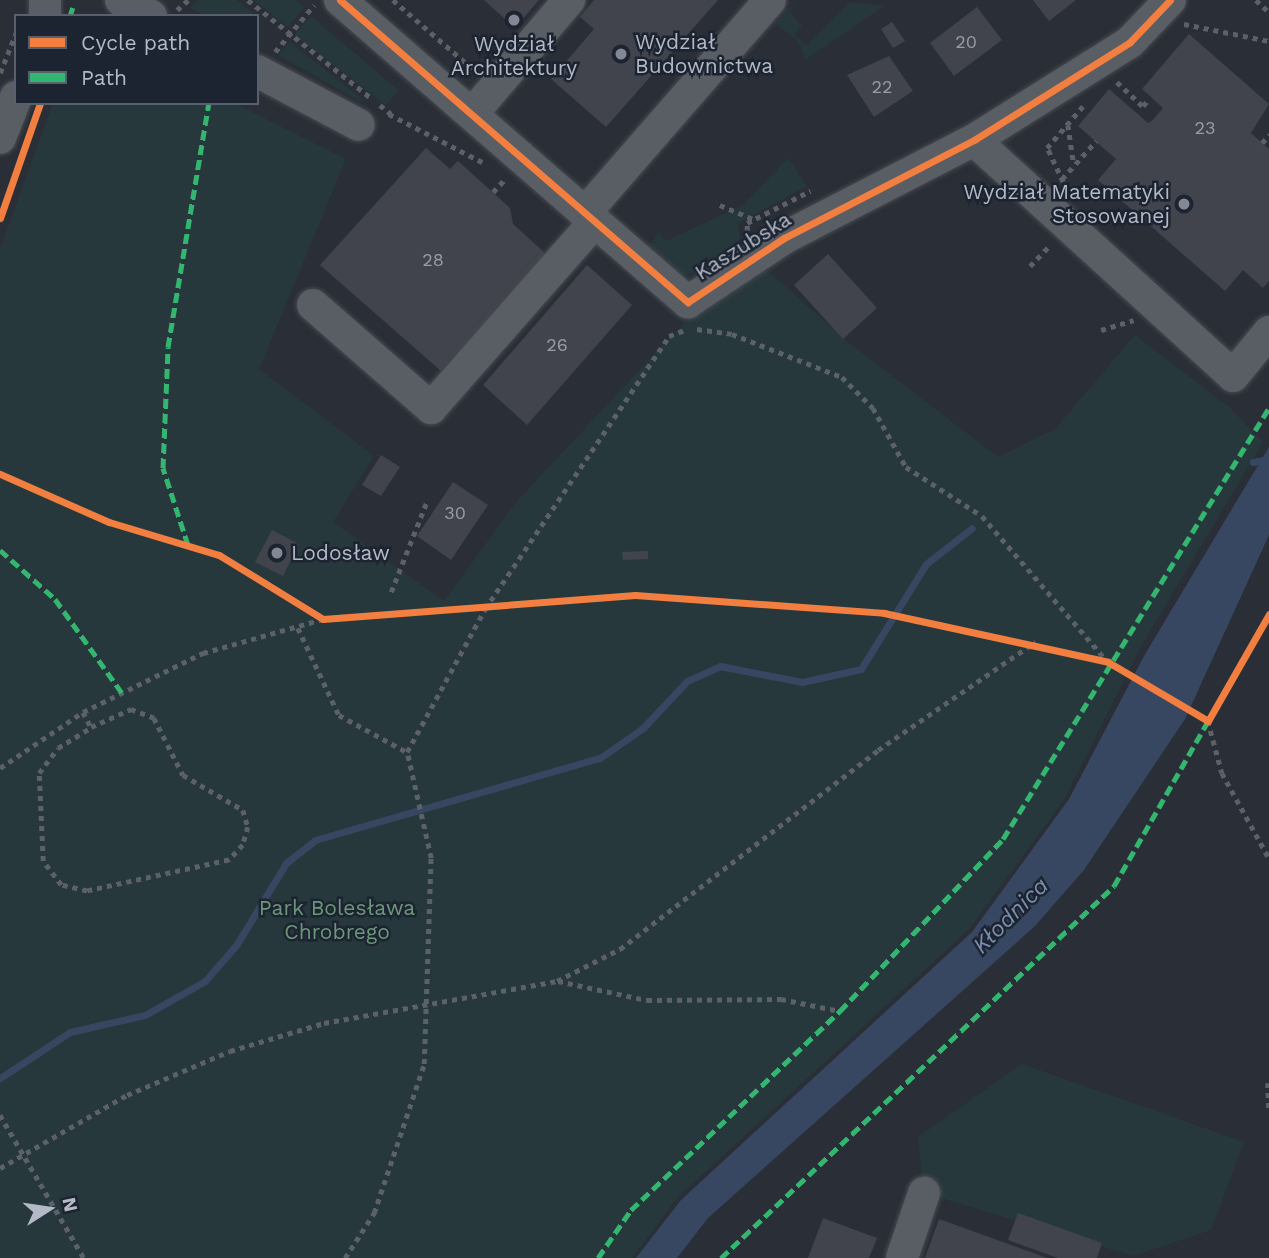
<!DOCTYPE html>
<html>
<head>
<meta charset="utf-8">
<style>
  body { margin:0 }
  #map { position:relative; width:1269px; height:1258px; overflow:hidden; background:#2a2e36; font-family:"Work Sans",sans-serif }
  div>[style] { position:absolute }
  [style*='--x'] { left:calc(var(--x)*1px); top:calc(var(--y)*1px); width:calc(var(--w)*1px); rotate:calc(var(--a)*1deg) }
  .green>* { inset:0; background:#27383c }
  .water>* { inset:0; background:#384761 }
  .stream>* { height:7px; margin:-3.5px; padding:0 3.5px; transform-origin:3.5px; border-radius:3.5px; background:#384761 }
  .building>* { inset:0; background:#41444c }
  .path>* { height:4.5px; margin-top:-2.25px; transform-origin:0; background:repeating-linear-gradient(90deg,#5c6068 0 5px,transparent 0 10px) }
  .roads { filter:drop-shadow(0 0 2px #46494f) drop-shadow(0 0 2px #46494f) }
  .minor>* { height:32px; margin:-16px; padding:0 16px; transform-origin:16px; border-radius:16px; background:#595d64 }
  .quiet>* { height:5px; margin-top:-2.5px; transform-origin:0; background:repeating-linear-gradient(90deg,#33b770 0 10px,transparent 0 15px) }
  .cycleway>* { height:7px; margin:-3.5px; padding:0 3.5px; transform-origin:3.5px; border-radius:3.5px; background:#f27e40 }
  .dots>* { width:19px; height:19px; translate:-50% -50%; box-sizing:border-box; border:4px solid #1d2431; border-radius:50% }
  span { translate:-50% -50%; white-space:nowrap; text-align:center; line-height:1.15; -webkit-text-stroke:5px #1d2431; paint-order:stroke }
  .number-label { font-size:18px; color:#969ca8 }
  .number-label span { -webkit-text-stroke-width:0 }
  .poi-label { font-size:21px; color:#b3b9c7 }
  .left { translate:0 -50%; text-align:left }
  .right { translate:-100% -50%; text-align:right }
  .street-label { font-size:21px; color:#b3b9c7 }
  .park-label { font-size:21px; color:#6b9878 }
  .water-label { font-size:23px; color:#7c8eaf; font-style:italic }
  .legend { position:absolute; left:14px; top:14px; width:245px; height:91px; box-sizing:border-box; background:#1d2431; border:2px solid #59606d; margin:0; padding:9px 12px; list-style:none; font-size:21px; color:#b3b9c7 }
  .legend li { display:flex; align-items:center; gap:14px; height:35px }
  .legend b { width:35px; border:2px solid #59606d }
  .north { position:absolute; left:14px; top:1174px; width:70px; height:70px; -webkit-text-stroke:5px #1d2431; paint-order:stroke; rotate:78deg; font-size:19px; font-weight:700; line-height:28px; text-align:center; color:#b3b9c7 }
  .north::after { content:''; display:block; margin:auto; width:24px; height:32px; background:#b3b9c7; clip-path:polygon(50% 0,100% 100%,50% 72%,0 100%) }
</style>
</head>
<body>
<div id="map">
  <div class="green">
    <div style="clip-path:polygon(198px 0,237px 0,257px 16px,205px 16px,190px 8px)"></div>
    <div style="clip-path:polygon(254px 0,296px 0,304px 7px,288px 27px)"></div>
    <div style="clip-path:polygon(797px 0,790px 12px,802px 26px,794px 34px,806px 46px,850px 2px,884px 6px,806px 59px,798px 41px,776px 24px,719px 85px)"></div>
    <div style="clip-path:polygon(311px 16px,399px 91px,386px 105px,294px 35px)"></div>
    <div style="clip-path:polygon(290px 42px,362px 99px,361px 102px,278px 55px)"></div>
    <div style="clip-path:polygon(53px 103px,234px 103px,346px 159px,259px 369px,374px 456px,333px 522px,444px 601px,517px 501px,690px 316px,765px 268px,844px 339px,998px 457px,1055px 429px,1135px 335px,1229px 407px,1263px 442px,1139px 650px,1064px 800px,969px 929px,678px 1197px,632px 1258px,0 1258px,0 249px)"></div>
    <div style="clip-path:polygon(788px 158px,807px 186px,738px 223px,741px 254px,723px 267px,680px 276px,646px 249px,658px 234px,666px 241px,743px 205px)"></div>
    <div style="clip-path:polygon(1022px 1064px,1244px 1142px,1211px 1230px,1133px 1256px,924px 1193px,918px 1137px)"></div>
  </div>
  <div class="water">
    <div style="clip-path:polygon(1269px 447px,1269px 535px,1185px 719px,1084px 870px,1034px 927px,708px 1218px,677px 1258px,636px 1258px,681px 1200px,972px 932px,1069px 799px,1144px 656px)"></div>
  </div>
  <div class="stream">
    <div style="--x:1253;--y:462;--w:16;--a:-11"></div>
    <div style="--x:0;--y:1078;--w:84;--a:-33.3"></div>
    <div style="--x:70;--y:1032;--w:77;--a:-12.8"></div>
    <div style="--x:145;--y:1015;--w:69;--a:-29.5"></div>
    <div style="--x:205;--y:981;--w:49;--a:-49.1"></div>
    <div style="--x:237;--y:944;--w:95;--a:-58.8"></div>
    <div style="--x:286;--y:863;--w:37;--a:-38"></div>
    <div style="--x:315;--y:840;--w:297;--a:-16.1"></div>
    <div style="--x:600;--y:758;--w:52;--a:-34.9"></div>
    <div style="--x:643;--y:728;--w:64;--a:-46.9"></div>
    <div style="--x:687;--y:681;--w:36;--a:-24"></div>
    <div style="--x:720;--y:666;--w:84;--a:11"></div>
    <div style="--x:802;--y:682;--w:60;--a:-12.4"></div>
    <div style="--x:861;--y:669;--w:123;--a:-58.2"></div>
    <div style="--x:926;--y:564;--w:58;--a:-38"></div>
  </div>
  <div class="building">
    <div style="clip-path:polygon(484px 0,539px 0,515px 28px)"></div>
    <div style="clip-path:polygon(594px 0,718px 0,606px 127px,551px 79px,594px 29px,580px 17px)"></div>
    <div style="clip-path:polygon(1033px 0,1076px 0,1049px 21px)"></div>
    <div style="clip-path:polygon(977px 7px,1002px 40px,954px 76px,930px 43px)"></div>
    <div style="clip-path:polygon(892px 22px,905px 41px,893px 48px,881px 29px)"></div>
    <div style="clip-path:polygon(1189px 34px,1269px 104px,1251px 133px,1269px 149px,1269px 281px,1263px 288px,1243px 270px,1225px 291px,1098px 180px,1116px 159px,1078px 126px,1109px 89px,1148px 123px,1153px 120px,1163px 108px,1142px 89px)"></div>
    <div style="clip-path:polygon(889px 56px,913px 91px,874px 117px,847px 75px)"></div>
    <div style="clip-path:polygon(426px 148px,450px 169px,458px 161px,510px 208px,513px 224px,546px 254px,441px 371px,320px 265px)"></div>
    <div style="clip-path:polygon(828px 254px,877px 308px,843px 339px,794px 285px)"></div>
    <div style="clip-path:polygon(587px 265px,632px 305px,527px 425px,483px 385px)"></div>
    <div style="clip-path:polygon(381px 455px,400px 467px,381px 496px,362px 485px)"></div>
    <div style="clip-path:polygon(453px 482px,488px 505px,451px 560px,417px 536px)"></div>
    <div style="clip-path:polygon(272px 530px,299px 544px,283px 576px,255px 562px)"></div>
    <div style="clip-path:polygon(648px 551px,648px 559px,623px 560px,622px 552px)"></div>
    <div style="clip-path:polygon(1018px 1213px,1102px 1243px,1097px 1258px,1058px 1258px,1008px 1240px)"></div>
    <div style="clip-path:polygon(823px 1218px,877px 1238px,869px 1258px,808px 1258px)"></div>
    <div style="clip-path:polygon(939px 1219px,1047px 1258px,925px 1258px)"></div>
  </div>
  <div class="path">
    <div style="--x:248;--y:0;--w:157;--a:38.5"></div>
    <div style="--x:393;--y:0;--w:107;--a:40.8"></div>
    <div style="--x:1256;--y:0;--w:18;--a:43"></div>
    <div style="--x:177;--y:10;--w:15;--a:-42"></div>
    <div style="--x:1184;--y:24;--w:87;--a:11.3"></div>
    <div style="--x:275;--y:52;--w:61;--a:-50.3"></div>
    <div style="--x:0;--y:73;--w:43;--a:-68.2"></div>
    <div style="--x:1117;--y:82;--w:35;--a:43"></div>
    <div style="--x:1143;--y:106;--w:8;--a:-50"></div>
    <div style="--x:380;--y:105;--w:14;--a:39"></div>
    <div style="--x:389;--y:114;--w:107;--a:27.3"></div>
    <div style="--x:1068;--y:125;--w:40;--a:81.5"></div>
    <div style="--x:1262;--y:143;--w:11;--a:-49"></div>
    <div style="--x:1062;--y:179;--w:51;--a:-48.2"></div>
    <div style="--x:1063;--y:182;--w:38;--a:-115"></div>
    <div style="--x:1047;--y:148;--w:55;--a:-49.4"></div>
    <div style="--x:493;--y:192;--w:19;--a:-47"></div>
    <div style="--x:720;--y:205;--w:36;--a:23"></div>
    <div style="--x:747;--y:231;--w:8;--a:-90"></div>
    <div style="--x:747;--y:223;--w:71;--a:-26.9"></div>
    <div style="--x:1030;--y:266;--w:29;--a:-46"></div>
    <div style="--x:697;--y:329;--w:35;--a:8"></div>
    <div style="--x:732;--y:334;--w:118;--a:21.4"></div>
    <div style="--x:842;--y:377;--w:44;--a:45"></div>
    <div style="--x:873;--y:408;--w:68;--a:60.8"></div>
    <div style="--x:906;--y:467;--w:90;--a:32.8"></div>
    <div style="--x:982;--y:516;--w:193;--a:49.2"></div>
    <div style="--x:1101;--y:330;--w:34;--a:-17"></div>
    <div style="--x:391;--y:592;--w:98;--a:-68.4"></div>
    <div style="--x:298;--y:628;--w:96;--a:64.8"></div>
    <div style="--x:339;--y:715;--w:77;--a:28.6"></div>
    <div style="--x:83;--y:712;--w:17;--a:62"></div>
    <div style="--x:91;--y:727;--w:44;--a:-24.2"></div>
    <div style="--x:131;--y:709;--w:25;--a:21"></div>
    <div style="--x:154;--y:718;--w:64;--a:63"></div>
    <div style="--x:183;--y:775;--w:69;--a:30.3"></div>
    <div style="--x:243;--y:810;--w:18;--a:74"></div>
    <div style="--x:248;--y:827;--w:19;--a:106"></div>
    <div style="--x:243;--y:845;--w:21;--a:133"></div>
    <div style="--x:229;--y:860;--w:145;--a:167.7"></div>
    <div style="--x:87;--y:891;--w:27;--a:-167"></div>
    <div style="--x:61;--y:885;--w:30;--a:-127"></div>
    <div style="--x:43;--y:861;--w:88;--a:-92.6"></div>
    <div style="--x:39;--y:773;--w:31;--a:-53"></div>
    <div style="--x:58;--y:748;--w:39;--a:-32"></div>
    <div style="--x:1208;--y:721;--w:54;--a:74.9"></div>
    <div style="--x:1222;--y:773;--w:97;--a:61.1"></div>
    <div style="--x:0;--y:768;--w:100;--a:-34"></div>
    <div style="--x:83;--y:712;--w:134;--a:-26.2"></div>
    <div style="--x:203;--y:653;--w:125;--a:-15.8"></div>
    <div style="--x:558;--y:981;--w:91;--a:12.1"></div>
    <div style="--x:647;--y:1000;--w:134;--a:-0.4"></div>
    <div style="--x:781;--y:999;--w:60;--a:11.5"></div>
    <div style="--x:1268;--y:1083;--w:25;--a:88"></div>
    <div style="--x:0;--y:1115;--w:166;--a:59.6"></div>
    <div style="--x:0;--y:1168;--w:146;--a:-29.9"></div>
    <div style="--x:127;--y:1095;--w:112;--a:-23.1"></div>
    <div style="--x:230;--y:1051;--w:98;--a:-16.6"></div>
    <div style="--x:324;--y:1023;--w:237;--a:-10.2"></div>
    <div style="--x:557;--y:981;--w:71;--a:-26.9"></div>
    <div style="--x:620;--y:949;--w:326;--a:-37.6"></div>
    <div style="--x:878;--y:750;--w:191;--a:-34.5"></div>
    <div style="--x:345;--y:1258;--w:54;--a:-57.2"></div>
    <div style="--x:374;--y:1213;--w:157;--a:-71.4"></div>
    <div style="--x:424;--y:1064;--w:206;--a:-88.1"></div>
    <div style="--x:431;--y:858;--w:109;--a:-102.8"></div>
    <div style="--x:407;--y:752;--w:163;--a:-61.4"></div>
    <div style="--x:485;--y:609;--w:329;--a:-56"></div>
    <div style="--x:669;--y:336;--w:17;--a:-21"></div>
  </div>
  <div class="roads">
    <div class="minor">
      <div style="--x:45;--y:0;--w:16;--a:90"></div>
      <div style="--x:121;--y:0;--w:34;--a:28"></div>
      <div style="--x:340;--y:0;--w:461;--a:41"></div>
      <div style="--x:688;--y:302;--w:115;--a:-33.7"></div>
      <div style="--x:784;--y:238;--w:214;--a:-27.3"></div>
      <div style="--x:974;--y:140;--w:184;--a:-32.1"></div>
      <div style="--x:1130;--y:42;--w:58;--a:-46.4"></div>
      <div style="--x:257;--y:71;--w:115;--a:27.9"></div>
      <div style="--x:472;--y:114;--w:150;--a:-49.6"></div>
      <div style="--x:0;--y:138;--w:44;--a:-68.7"></div>
      <div style="--x:974;--y:140;--w:350;--a:42.3"></div>
      <div style="--x:1233;--y:376;--w:57;--a:-50.7"></div>
      <div style="--x:585;--y:213;--w:282;--a:-49"></div>
      <div style="--x:313;--y:305;--w:157;--a:41.1"></div>
      <div style="--x:431;--y:408;--w:249;--a:-48.7"></div>
      <div style="--x:902;--y:1258;--w:69;--a:-71.3"></div>
    </div>
  </div>
  <div class="quiet">
    <div style="--x:70;--y:16;--w:9;--a:-72"></div>
    <div style="--x:188;--y:545;--w:81;--a:-108"></div>
    <div style="--x:163;--y:468;--w:121;--a:-87.6"></div>
    <div style="--x:168;--y:347;--w:247;--a:-80.5"></div>
    <div style="--x:0;--y:550;--w:74;--a:41.7"></div>
    <div style="--x:55;--y:599;--w:115;--a:54.5"></div>
    <div style="--x:598;--y:1258;--w:58;--a:-55.5"></div>
    <div style="--x:631;--y:1210;--w:289;--a:-43.6"></div>
    <div style="--x:840;--y:1011;--w:237;--a:-46.5"></div>
    <div style="--x:1003;--y:839;--w:506;--a:-58.32"></div>
    <div style="--x:721;--y:1258;--w:541;--a:-43.43"></div>
    <div style="--x:1114;--y:886;--w:190;--a:-60.3"></div>
  </div>
  <div class="cycleway">
    <div style="--x:340;--y:0;--w:461;--a:41"></div>
    <div style="--x:688;--y:302;--w:115;--a:-33.7"></div>
    <div style="--x:784;--y:238;--w:214;--a:-27.3"></div>
    <div style="--x:974;--y:140;--w:184;--a:-32.1"></div>
    <div style="--x:1130;--y:42;--w:58;--a:-46.4"></div>
    <div style="--x:0;--y:218;--w:122;--a:-70.8"></div>
    <div style="--x:0;--y:474;--w:119;--a:23.8"></div>
    <div style="--x:109;--y:522;--w:115;--a:16.7"></div>
    <div style="--x:219;--y:555;--w:122;--a:31.6"></div>
    <div style="--x:323;--y:619;--w:313;--a:-4.4"></div>
    <div style="--x:635;--y:595;--w:250;--a:4.1"></div>
    <div style="--x:884;--y:613;--w:229;--a:12.3"></div>
    <div style="--x:1108;--y:662;--w:116;--a:30.5"></div>
    <div style="--x:1208;--y:721;--w:123;--a:-60.3"></div>
  </div>
  <div class="dots">
    <div style="left:514px;top:20px;background:#838894"></div>
    <div style="left:621px;top:54px;background:#838894"></div>
    <div style="left:1184px;top:204px;background:#838894"></div>
    <div style="left:277px;top:553px;background:#838894"></div>
  </div>
  <div class="number-label">
    <span style="left:966px;top:42px">20</span>
    <span style="left:882px;top:87px">22</span>
    <span style="left:1205px;top:128px">23</span>
    <span style="left:433px;top:260px">28</span>
    <span style="left:557px;top:345px">26</span>
    <span style="left:455px;top:513px">30</span>
  </div>
  <div class="poi-label">
    <span class="left" style="left:635px;top:54px">Wydział<br>Budownictwa</span>
    <span style="left:514px;top:56px">Wydział<br>Architektury</span>
    <span class="right" style="left:1170px;top:204px">Wydział Matematyki<br>Stosowanej</span>
    <span class="left" style="left:291px;top:553px">Lodosław</span>
  </div>
  <div class="street-label">
    <span style="left:743px;top:246px;rotate:-32deg">Kaszubska</span>
  </div>
  <div class="park-label">
    <span style="left:337px;top:920px">Park Bolesława<br>Chrobrego</span>
  </div>
  <div class="water-label">
    <span style="left:1011px;top:916px;rotate:-45deg">Kłodnica</span>
  </div>
  <ul class="legend">
  <li><b style="height:9px;background:#f27e40"></b>Cycle path</li>
  <li><b style="height:9px;background:#33b770"></b>Path</li>
  </ul>
  <div class="north">N</div>
</div>
</body>
</html>
